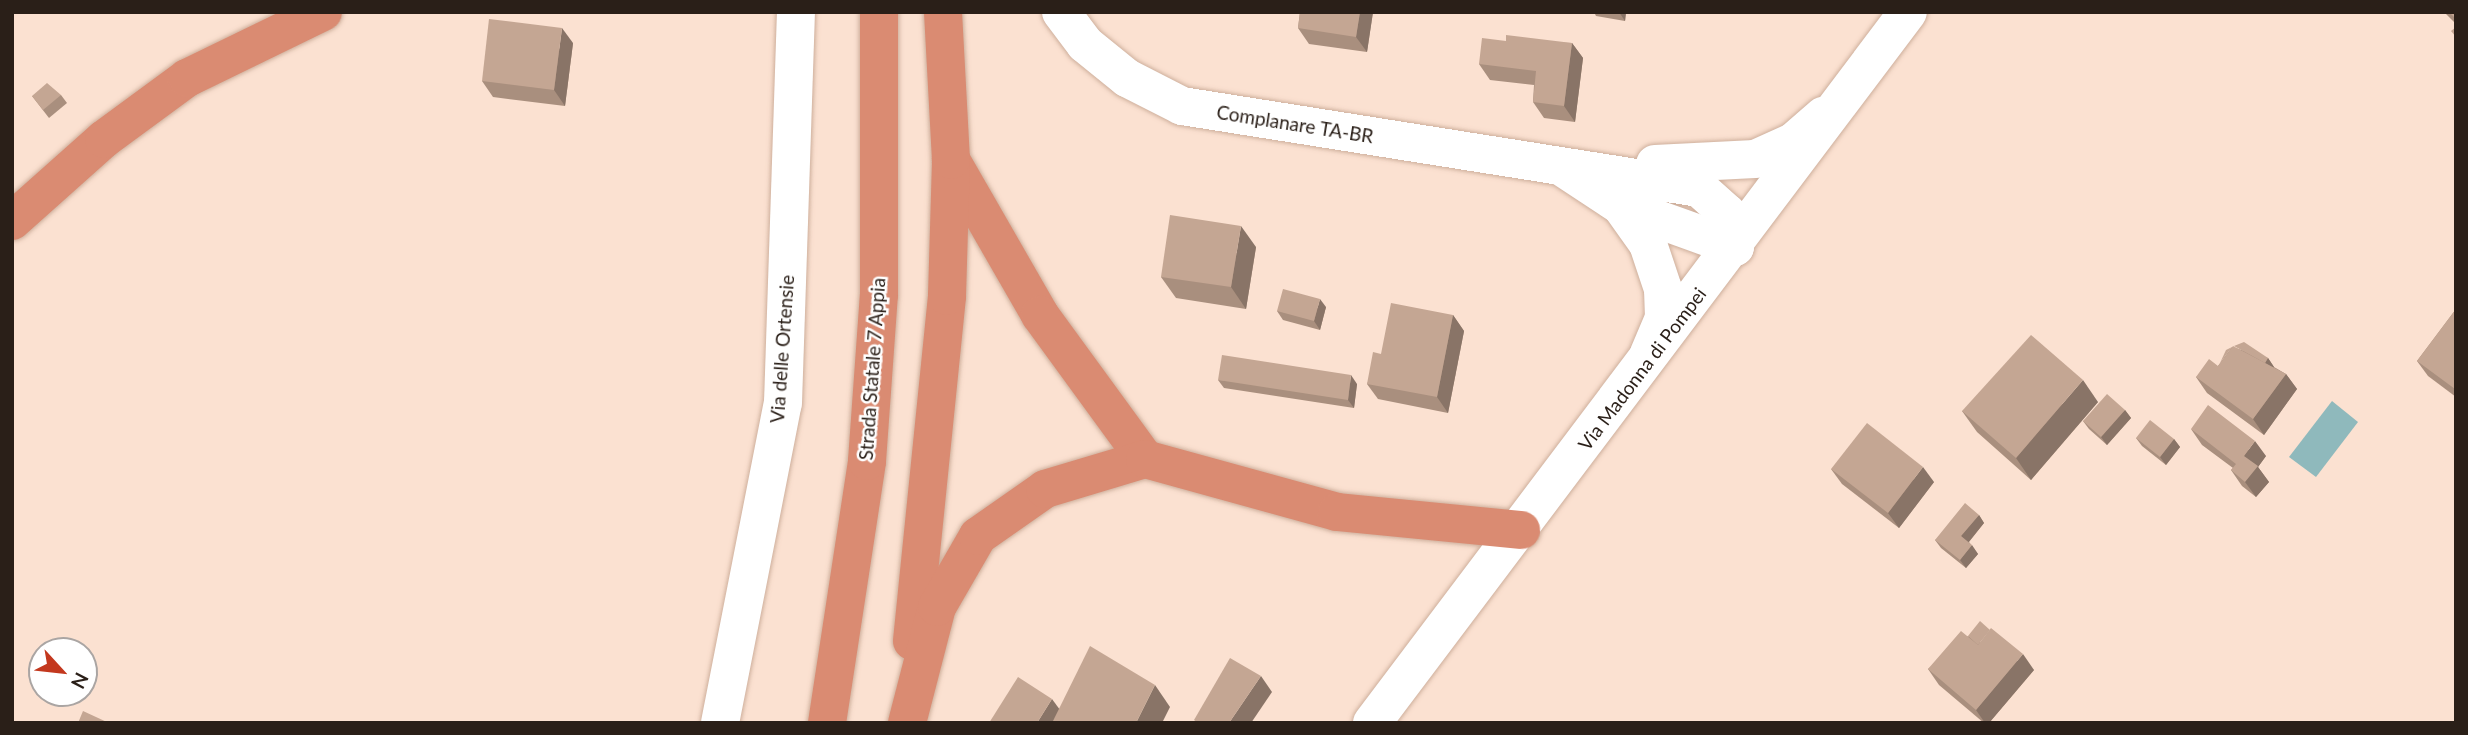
<!DOCTYPE html>
<html>
<head>
<meta charset="utf-8">
<style>
  body { margin:0 }
  #map { position:relative; width:2468px; height:735px; overflow:hidden; background:#fbe1d1; font-family:Lato,sans-serif }
  div>[style] { position:absolute }
  [style*='--x'] { left:calc(var(--x)*1px); top:calc(var(--y)*1px); width:calc(var(--w)*1px); rotate:calc(var(--a)*1deg) }
  .water>* { inset:0; background:#8fb9bc }
  .roads { filter:drop-shadow(0 0 2px #ceaf9c) drop-shadow(0 0 2px #ceaf9c) }
  .street>* { height:38px; margin:-19px; padding:0 19px; transform-origin:19px; border-radius:19px; background:#fff }
  .secondary>* { height:38px; margin:-19px; padding:0 19px; transform-origin:19px; border-radius:19px; background:#fff }
  .highway>* { height:38px; margin:-19px; padding:0 19px; transform-origin:19px; border-radius:19px; background:#da8b72 }
  .wall>* { inset:0; background:#a98f7e }
  .shaded-wall>* { inset:0; background:#897467 }
  .building>* { inset:0; background:#c4a693 }
  span { translate:-50% -50%; white-space:nowrap; text-align:center; line-height:1.15; -webkit-text-stroke:5px #fff; paint-order:stroke }
  .street-label { font-size:19px; color:#2a1f18 }
  .frame { position:absolute; inset:0; border:14px solid #2a1f18; pointer-events:none }
  .north { position:absolute; left:28px; top:637px; width:70px; height:70px; box-sizing:border-box; background:#fff; border:2px solid #aaa5a3; border-radius:50%; rotate:117deg; font-size:19px; font-weight:700; line-height:28px; text-align:center; color:#2a1f18 }
  .north::after { content:''; display:block; margin:auto; width:24px; height:32px; background:#c3381e; clip-path:polygon(50% 0,100% 100%,50% 72%,0 100%) }
</style>
</head>
<body>
<div id="map">
  <div class="water">
    <div style="clip-path:polygon(2332px 401px,2358px 422px,2316px 477px,2289px 457px)"></div>
  </div>
  <div class="roads">
    <div class="street">
      <div style="--x:1061;--y:12;--w:40;--a:53"></div>
      <div style="--x:1085;--y:44;--w:54;--a:39"></div>
      <div style="--x:1127;--y:78;--w:62;--a:27"></div>
      <div style="--x:1182;--y:106;--w:523;--a:9.01"></div>
      <div style="--x:1699;--y:188;--w:38;--a:42"></div>
      <div style="--x:1727;--y:213;--w:35;--a:77"></div>
      <div style="--x:1735;--y:247;--w:121;--a:-160.2"></div>
      <div style="--x:1621;--y:206;--w:71;--a:-146.5"></div>
      <div style="--x:1655;--y:164;--w:100;--a:-2.9"></div>
      <div style="--x:1755;--y:159;--w:42;--a:-24.1"></div>
      <div style="--x:1793;--y:142;--w:40;--a:-41"></div>
      <div style="--x:1621;--y:206;--w:47;--a:54.6"></div>
      <div style="--x:1648;--y:244;--w:47;--a:71.6"></div>
      <div style="--x:1663;--y:289;--w:29;--a:88"></div>
      <div style="--x:1664;--y:318;--w:39;--a:113"></div>
      <div style="--x:720;--y:723;--w:326;--a:-78.9"></div>
      <div style="--x:783;--y:403;--w:391;--a:-88.1"></div>
    </div>
    <div class="secondary">
      <div style="--x:1372;--y:723;--w:890;--a:-52.99"></div>
    </div>
    <div class="highway">
      <div style="--x:951;--y:160;--w:179;--a:60.1"></div>
      <div style="--x:1040;--y:315;--w:178;--a:53.9"></div>
      <div style="--x:12;--y:221;--w:123;--a:-41.7"></div>
      <div style="--x:104;--y:139;--w:103;--a:-36.3"></div>
      <div style="--x:187;--y:78;--w:151;--a:-25.9"></div>
      <div style="--x:912;--y:641;--w:347;--a:-84.2"></div>
      <div style="--x:947;--y:296;--w:136;--a:-88.3"></div>
      <div style="--x:951;--y:160;--w:148;--a:-93.1"></div>
      <div style="--x:827;--y:723;--w:265;--a:-81.3"></div>
      <div style="--x:867;--y:461;--w:166;--a:-85.9"></div>
      <div style="--x:879;--y:295;--w:283;--a:-90"></div>
      <div style="--x:907;--y:723;--w:120;--a:-75.5"></div>
      <div style="--x:937;--y:607;--w:82;--a:-60"></div>
      <div style="--x:978;--y:536;--w:82;--a:-35"></div>
      <div style="--x:1045;--y:489;--w:104;--a:-16.7"></div>
      <div style="--x:1145;--y:459;--w:199;--a:15.4"></div>
      <div style="--x:1337;--y:512;--w:185;--a:5.6"></div>
    </div>
  </div>
  <div class="wall">
    <div style="clip-path:polygon(1300px 12px,1373px 12px,1367px 52px,1309px 44px,1298px 28px)"></div>
    <div style="clip-path:polygon(1594px 12px,1626px 12px,1625px 21px,1596px 16px)"></div>
    <div style="clip-path:polygon(2444px 12px,2456px 12px,2456px 24px)"></div>
    <div style="clip-path:polygon(1506px 41px,1572px 43px,1583px 58px,1575px 122px,1544px 118px,1533px 102px,1534px 85px,1490px 80px,1479px 64px)"></div>
    <div style="clip-path:polygon(573px 43px,565px 106px,493px 97px,482px 81px)"></div>
    <div style="clip-path:polygon(61px 95px,67px 103px,49px 118px,32px 96px)"></div>
    <div style="clip-path:polygon(1256px 247px,1246px 309px,1176px 298px,1161px 277px)"></div>
    <div style="clip-path:polygon(1326px 307px,1320px 330px,1283px 320px,1277px 311px)"></div>
    <div style="clip-path:polygon(2456px 309px,2456px 397px,2428px 376px,2417px 361px)"></div>
    <div style="clip-path:polygon(1453px 315px,1464px 331px,1448px 413px,1378px 399px,1367px 384px,1381px 354px)"></div>
    <div style="clip-path:polygon(2232px 347px,2268px 358px,2274px 367px,2286px 374px,2297px 389px,2264px 435px,2207px 393px,2196px 377px,2218px 366px)"></div>
    <div style="clip-path:polygon(1218px 380px,1357px 384px,1354px 408px,1224px 388px)"></div>
    <div style="clip-path:polygon(2098px 402px,2031px 480px,1977px 432px,1962px 411px)"></div>
    <div style="clip-path:polygon(2125px 410px,2131px 418px,2107px 445px,2089px 429px,2083px 421px)"></div>
    <div style="clip-path:polygon(2191px 429px,2266px 456px,2258px 467px,2269px 482px,2256px 497px,2242px 486px,2231px 470px,2233px 468px,2202px 445px)"></div>
    <div style="clip-path:polygon(2136px 438px,2174px 439px,2180px 447px,2166px 465px,2142px 446px)"></div>
    <div style="clip-path:polygon(1831px 469px,1934px 482px,1899px 528px,1842px 484px)"></div>
    <div style="clip-path:polygon(1979px 515px,1984px 523px,1969px 542px,1978px 554px,1966px 568px,1941px 548px,1935px 540px)"></div>
    <div style="clip-path:polygon(1968px 636px,2034px 670px,1989px 723px,1984px 723px,1939px 685px,1928px 669px)"></div>
  </div>
  <div class="shaded-wall">
    <div style="clip-path:polygon(1360px 12px,1373px 12px,1367px 52px,1356px 37px)"></div>
    <div style="clip-path:polygon(1619px 12px,1626px 12px,1625px 21px)"></div>
    <div style="clip-path:polygon(562px 28px,573px 43px,565px 106px,554px 90px)"></div>
    <div style="clip-path:polygon(1572px 43px,1583px 58px,1575px 122px,1564px 106px)"></div>
    <div style="clip-path:polygon(1241px 226px,1256px 247px,1246px 309px,1231px 287px)"></div>
    <div style="clip-path:polygon(1320px 299px,1326px 307px,1320px 330px,1314px 321px)"></div>
    <div style="clip-path:polygon(1453px 315px,1464px 331px,1448px 413px,1437px 397px)"></div>
    <div style="clip-path:polygon(2268px 358px,2274px 367px,2267px 378px,2261px 370px)"></div>
    <div style="clip-path:polygon(2286px 374px,2297px 389px,2264px 435px,2253px 419px)"></div>
    <div style="clip-path:polygon(1351px 375px,1357px 384px,1354px 408px,1348px 400px)"></div>
    <div style="clip-path:polygon(2083px 380px,2098px 402px,2031px 480px,2016px 458px)"></div>
    <div style="clip-path:polygon(2125px 410px,2131px 418px,2107px 445px,2101px 437px)"></div>
    <div style="clip-path:polygon(2174px 439px,2180px 447px,2166px 465px,2160px 457px)"></div>
    <div style="clip-path:polygon(2255px 441px,2266px 456px,2258px 467px,2269px 482px,2256px 497px,2245px 482px,2244px 456px)"></div>
    <div style="clip-path:polygon(1923px 467px,1934px 482px,1899px 528px,1888px 513px)"></div>
    <div style="clip-path:polygon(1979px 515px,1984px 523px,1967px 544px,1961px 536px)"></div>
    <div style="clip-path:polygon(1972px 545px,1978px 554px,1966px 568px,1960px 560px)"></div>
    <div style="clip-path:polygon(2023px 654px,2034px 670px,1989px 723px,1985px 723px,1976px 710px)"></div>
    <div style="clip-path:polygon(1261px 676px,1272px 692px,1251px 723px,1229px 723px)"></div>
    <div style="clip-path:polygon(1155px 685px,1170px 707px,1162px 723px,1136px 723px)"></div>
    <div style="clip-path:polygon(1052px 699px,1063px 714px,1058px 723px,1037px 723px)"></div>
  </div>
  <div class="building">
    <div style="clip-path:polygon(1300px 12px,1360px 12px,1356px 37px,1298px 28px)"></div>
    <div style="clip-path:polygon(2449px 12px,2456px 12px,2456px 19px)"></div>
    <div style="clip-path:polygon(489px 19px,562px 28px,554px 90px,482px 81px)"></div>
    <div style="clip-path:polygon(2456px 27px,2456px 37px,2451px 31px)"></div>
    <div style="clip-path:polygon(1506px 35px,1572px 43px,1564px 106px,1533px 102px,1536px 71px,1479px 64px,1482px 38px,1506px 41px)"></div>
    <div style="clip-path:polygon(47px 83px,61px 95px,43px 110px,32px 96px)"></div>
    <div style="clip-path:polygon(1170px 215px,1241px 226px,1231px 287px,1161px 277px)"></div>
    <div style="clip-path:polygon(1283px 289px,1320px 299px,1314px 321px,1277px 311px)"></div>
    <div style="clip-path:polygon(1391px 303px,1453px 315px,1437px 397px,1367px 384px,1373px 352px,1381px 354px)"></div>
    <div style="clip-path:polygon(2456px 309px,2456px 388px,2455px 389px,2417px 361px)"></div>
    <div style="clip-path:polygon(2031px 335px,2083px 380px,2016px 458px,1962px 411px)"></div>
    <div style="clip-path:polygon(2244px 342px,2268px 358px,2265px 363px,2234px 346px)"></div>
    <div style="clip-path:polygon(2233px 346px,2286px 374px,2253px 419px,2196px 377px,2209px 359px,2218px 366px)"></div>
    <div style="clip-path:polygon(2232px 347px,2220px 363px,2226px 350px)"></div>
    <div style="clip-path:polygon(1222px 355px,1351px 375px,1348px 400px,1218px 380px)"></div>
    <div style="clip-path:polygon(2107px 394px,2125px 410px,2101px 437px,2083px 421px)"></div>
    <div style="clip-path:polygon(2208px 405px,2255px 441px,2244px 456px,2258px 466px,2245px 482px,2231px 470px,2236px 464px,2191px 429px)"></div>
    <div style="clip-path:polygon(2150px 420px,2174px 439px,2160px 457px,2136px 438px)"></div>
    <div style="clip-path:polygon(1867px 423px,1923px 467px,1888px 513px,1831px 469px)"></div>
    <div style="clip-path:polygon(1965px 503px,1979px 515px,1961px 536px,1972px 545px,1960px 560px,1935px 540px)"></div>
    <div style="clip-path:polygon(1980px 621px,1990px 630px,1978px 645px,1968px 636px)"></div>
    <div style="clip-path:polygon(1991px 628px,2023px 654px,1976px 710px,1928px 669px,1961px 631px,1978px 645px)"></div>
    <div style="clip-path:polygon(1090px 646px,1155px 685px,1136px 723px,1052px 723px)"></div>
    <div style="clip-path:polygon(1230px 658px,1261px 676px,1229px 723px,1198px 723px,1194px 720px)"></div>
    <div style="clip-path:polygon(1018px 677px,1052px 699px,1037px 723px,989px 723px)"></div>
    <div style="clip-path:polygon(83px 711px,109px 723px,78px 723px)"></div>
  </div>
  <div class="street-label">
    <span style="left:1295px;top:124px;rotate:9deg">Complanare TA-BR</span>
    <span style="left:782px;top:349px;rotate:-86deg">Via delle Ortensie</span>
    <span style="left:872px;top:369px;rotate:-86deg">Strada Statale 7 Appia</span>
    <span style="left:1642px;top:369px;rotate:-53deg">Via Madonna di Pompei</span>
  </div>
  <div class="frame"></div>
  <div class="north">N</div>
</div>
</body>
</html>
